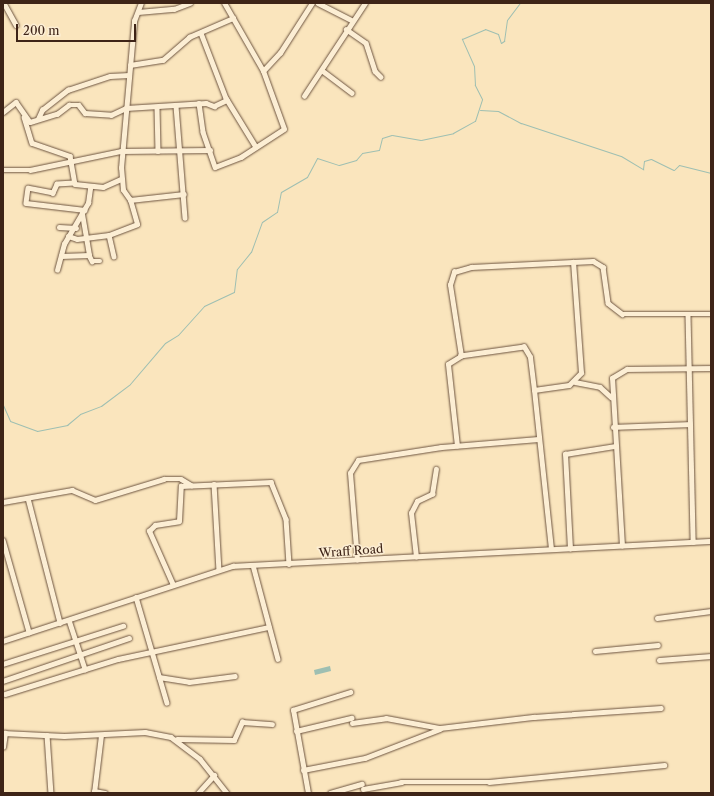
<!DOCTYPE html>
<html>
<head>
<meta charset="utf-8">
<style>
  body { margin:0 }
  #map { position:relative; width:714px; height:796px; overflow:hidden; background:#fae5bd; font-family:"Libre Caslon Text",serif }
  div>[style] { position:absolute }
  [style*='--x'] { left:calc(var(--x)*1px); top:calc(var(--y)*1px); width:calc(var(--w)*1px); rotate:calc(var(--a)*1deg) }
  .water>* { inset:0; background:#9ebfb2 }
  .stream>* { height:1px; margin:-0.5px; padding:0 0.5px; transform-origin:0.5px; border-radius:0.5px; background:#9ebfb2 }
  .roads { filter:drop-shadow(0 0 1px #6d5440) drop-shadow(0 0 1px #6d5440) }
  .street>* { height:4.5px; margin:-2.25px; padding:0 2.25px; transform-origin:2.25px; border-radius:2.25px; background:#fceed4 }
  span { translate:-50% -50%; white-space:nowrap; text-align:center; line-height:1.15; -webkit-text-stroke:3px #fceed4; paint-order:stroke }
  .street-label { font-size:12px; color:#3e2417 }
  .frame { position:absolute; inset:0; border:4px solid #3e2417; pointer-events:none }
  .scale { position:absolute; left:16px; top:24px; width:120px; height:18px; box-sizing:border-box; border:2px solid #3e2417; border-top:0; padding-left:5px; font-size:12px; line-height:14px; white-space:nowrap; color:#3e2417; -webkit-text-stroke:3px #fceed4; paint-order:stroke }
</style>
</head>
<body>
<div id="map">
  <div class="water">
    <div style="clip-path:polygon(330px 666px,331px 671px,315px 675px,314px 670px)"></div>
  </div>
  <div class="stream">
    <div style="--x:681;--y:3;--w:5;--a:0"></div>
    <div style="--x:480;--y:110;--w:18;--a:3"></div>
    <div style="--x:498;--y:111;--w:26;--a:28"></div>
    <div style="--x:521;--y:123;--w:105;--a:18.3"></div>
    <div style="--x:621;--y:156;--w:26;--a:31"></div>
    <div style="--x:643;--y:169;--w:8;--a:-83"></div>
    <div style="--x:644;--y:161;--w:7;--a:-16"></div>
    <div style="--x:651;--y:159;--w:25;--a:26"></div>
    <div style="--x:674;--y:170;--w:7;--a:-45"></div>
    <div style="--x:679;--y:165;--w:33;--a:14"></div>
    <div style="--x:3;--y:405;--w:17;--a:66"></div>
    <div style="--x:10;--y:421;--w:29;--a:20"></div>
    <div style="--x:37;--y:431;--w:31;--a:-11"></div>
    <div style="--x:67;--y:425;--w:17;--a:-40"></div>
    <div style="--x:80;--y:414;--w:22;--a:-21"></div>
    <div style="--x:101;--y:406;--w:36;--a:-37"></div>
    <div style="--x:130;--y:384;--w:54;--a:-49.5"></div>
    <div style="--x:165;--y:343;--w:15;--a:-32"></div>
    <div style="--x:178;--y:335;--w:39;--a:-48"></div>
    <div style="--x:204;--y:306;--w:33;--a:-25"></div>
    <div style="--x:234;--y:292;--w:23;--a:-83"></div>
    <div style="--x:237;--y:269;--w:22;--a:-51"></div>
    <div style="--x:251;--y:252;--w:32;--a:-70"></div>
    <div style="--x:262;--y:222;--w:18;--a:-34"></div>
    <div style="--x:277;--y:212;--w:20;--a:-79"></div>
    <div style="--x:281;--y:192;--w:30;--a:-30"></div>
    <div style="--x:307;--y:177;--w:21;--a:-62"></div>
    <div style="--x:317;--y:158;--w:23;--a:18"></div>
    <div style="--x:339;--y:165;--w:18;--a:-16"></div>
    <div style="--x:356;--y:160;--w:9;--a:-49"></div>
    <div style="--x:362;--y:153;--w:17;--a:-10"></div>
    <div style="--x:379;--y:150;--w:12;--a:-76"></div>
    <div style="--x:382;--y:138;--w:10;--a:-17"></div>
    <div style="--x:392;--y:135;--w:29;--a:10"></div>
    <div style="--x:421;--y:140;--w:33;--a:-12"></div>
    <div style="--x:453;--y:133;--w:25;--a:-29"></div>
    <div style="--x:475;--y:121;--w:23;--a:-72"></div>
    <div style="--x:482;--y:99;--w:16;--a:-117"></div>
    <div style="--x:475;--y:85;--w:19;--a:-93"></div>
    <div style="--x:474;--y:66;--w:30;--a:-114"></div>
    <div style="--x:462;--y:39;--w:25;--a:-23"></div>
    <div style="--x:485;--y:29;--w:14;--a:21"></div>
    <div style="--x:498;--y:34;--w:9;--a:72"></div>
    <div style="--x:501;--y:43;--w:4;--a:-34"></div>
    <div style="--x:504;--y:41;--w:21;--a:-82"></div>
    <div style="--x:507;--y:20;--w:21;--a:-53"></div>
  </div>
  <div class="roads">
    <div class="street">
      <div style="--x:4;--y:3;--w:25;--a:61"></div>
      <div style="--x:318;--y:3;--w:37;--a:27"></div>
      <div style="--x:138;--y:12;--w:36;--a:-5"></div>
      <div style="--x:174;--y:9;--w:17;--a:-21"></div>
      <div style="--x:346;--y:29;--w:24;--a:35"></div>
      <div style="--x:366;--y:43;--w:29;--a:72"></div>
      <div style="--x:375;--y:71;--w:8;--a:45"></div>
      <div style="--x:201;--y:33;--w:70;--a:69"></div>
      <div style="--x:226;--y:98;--w:57;--a:58.5"></div>
      <div style="--x:130;--y:65;--w:33;--a:-9"></div>
      <div style="--x:163;--y:60;--w:35;--a:-41"></div>
      <div style="--x:189;--y:37;--w:48;--a:-23.4"></div>
      <div style="--x:263;--y:71;--w:25;--a:-47"></div>
      <div style="--x:280;--y:53;--w:59;--a:-57.4"></div>
      <div style="--x:323;--y:71;--w:36;--a:37"></div>
      <div style="--x:304;--y:96;--w:111;--a:-56.7"></div>
      <div style="--x:199;--y:103;--w:29;--a:82"></div>
      <div style="--x:203;--y:132;--w:37;--a:71"></div>
      <div style="--x:215;--y:167;--w:28;--a:-21"></div>
      <div style="--x:241;--y:157;--w:51;--a:-33.1"></div>
      <div style="--x:284;--y:129;--w:62;--a:-109.9"></div>
      <div style="--x:263;--y:71;--w:78;--a:-119.8"></div>
      <div style="--x:176;--y:106;--w:112;--a:85.4"></div>
      <div style="--x:157;--y:107;--w:44;--a:88.7"></div>
      <div style="--x:3;--y:112;--w:16;--a:-38"></div>
      <div style="--x:16;--y:102;--w:24;--a:55"></div>
      <div style="--x:30;--y:122;--w:28;--a:-17"></div>
      <div style="--x:57;--y:114;--w:15;--a:-37"></div>
      <div style="--x:69;--y:105;--w:10;--a:0"></div>
      <div style="--x:79;--y:105;--w:10;--a:53"></div>
      <div style="--x:85;--y:113;--w:26;--a:4"></div>
      <div style="--x:111;--y:115;--w:17;--a:-25"></div>
      <div style="--x:126;--y:108;--w:80;--a:-3.6"></div>
      <div style="--x:206;--y:103;--w:9;--a:21"></div>
      <div style="--x:214;--y:106;--w:14;--a:-25"></div>
      <div style="--x:24;--y:117;--w:27;--a:73"></div>
      <div style="--x:32;--y:143;--w:40;--a:18.9"></div>
      <div style="--x:70;--y:156;--w:28;--a:80"></div>
      <div style="--x:75;--y:184;--w:28;--a:6"></div>
      <div style="--x:103;--y:187;--w:20;--a:-24"></div>
      <div style="--x:38;--y:119;--w:10;--a:-66"></div>
      <div style="--x:42;--y:110;--w:33;--a:-38"></div>
      <div style="--x:68;--y:90;--w:44;--a:-18.4"></div>
      <div style="--x:110;--y:76;--w:19;--a:-3"></div>
      <div style="--x:3;--y:170;--w:27;--a:0"></div>
      <div style="--x:30;--y:170;--w:93;--a:-11.8"></div>
      <div style="--x:121;--y:151;--w:89;--a:-0.6"></div>
      <div style="--x:74;--y:183;--w:17;--a:177"></div>
      <div style="--x:57;--y:184;--w:10;--a:114"></div>
      <div style="--x:53;--y:193;--w:25;--a:-169"></div>
      <div style="--x:28;--y:188;--w:15;--a:98"></div>
      <div style="--x:26;--y:203;--w:59;--a:6.8"></div>
      <div style="--x:130;--y:200;--w:54;--a:-6.3"></div>
      <div style="--x:59;--y:227;--w:17;--a:3"></div>
      <div style="--x:109;--y:235;--w:22;--a:77"></div>
      <div style="--x:68;--y:236;--w:9;--a:18"></div>
      <div style="--x:77;--y:239;--w:32;--a:-7"></div>
      <div style="--x:109;--y:235;--w:30;--a:-21"></div>
      <div style="--x:137;--y:224;--w:25;--a:-106"></div>
      <div style="--x:130;--y:200;--w:12;--a:-125"></div>
      <div style="--x:123;--y:190;--w:22;--a:-95"></div>
      <div style="--x:121;--y:168;--w:148;--a:-84.9"></div>
      <div style="--x:134;--y:21;--w:19;--a:-69"></div>
      <div style="--x:89;--y:255;--w:7;--a:63"></div>
      <div style="--x:92;--y:261;--w:8;--a:0"></div>
      <div style="--x:61;--y:256;--w:28;--a:-2"></div>
      <div style="--x:89;--y:255;--w:42;--a:-99.7"></div>
      <div style="--x:57;--y:270;--w:27;--a:-75"></div>
      <div style="--x:64;--y:244;--w:48;--a:-59.7"></div>
      <div style="--x:88;--y:203;--w:15;--a:-82"></div>
      <div style="--x:688;--y:315;--w:227;--a:88.7"></div>
      <div style="--x:575;--y:382;--w:25;--a:11"></div>
      <div style="--x:600;--y:387;--w:15;--a:42"></div>
      <div style="--x:534;--y:390;--w:33;--a:-97"></div>
      <div style="--x:530;--y:357;--w:12;--a:-121"></div>
      <div style="--x:524;--y:347;--w:64;--a:171.9"></div>
      <div style="--x:461;--y:356;--w:72;--a:-98.8"></div>
      <div style="--x:450;--y:285;--w:14;--a:-73"></div>
      <div style="--x:454;--y:272;--w:18;--a:-16"></div>
      <div style="--x:471;--y:267;--w:122;--a:-2.8"></div>
      <div style="--x:593;--y:261;--w:12;--a:31"></div>
      <div style="--x:603;--y:267;--w:36;--a:82"></div>
      <div style="--x:608;--y:303;--w:18;--a:38"></div>
      <div style="--x:622;--y:314;--w:89;--a:0"></div>
      <div style="--x:613;--y:427;--w:77;--a:-2.2"></div>
      <div style="--x:457;--y:446;--w:82;--a:-96.3"></div>
      <div style="--x:448;--y:364;--w:15;--a:-32"></div>
      <div style="--x:214;--y:484;--w:86;--a:86.7"></div>
      <div style="--x:28;--y:498;--w:129;--a:75.6"></div>
      <div style="--x:3;--y:502;--w:70;--a:-9.9"></div>
      <div style="--x:72;--y:490;--w:25;--a:23"></div>
      <div style="--x:95;--y:500;--w:72;--a:-16.9"></div>
      <div style="--x:164;--y:479;--w:17;--a:0"></div>
      <div style="--x:181;--y:479;--w:12;--a:31"></div>
      <div style="--x:3;--y:540;--w:96;--a:74.2"></div>
      <div style="--x:622;--y:546;--w:168;--a:-93.4"></div>
      <div style="--x:612;--y:378;--w:17;--a:-31"></div>
      <div style="--x:627;--y:369;--w:84;--a:-0.7"></div>
      <div style="--x:551;--y:549;--w:160;--a:-96.1"></div>
      <div style="--x:534;--y:390;--w:35;--a:-8"></div>
      <div style="--x:569;--y:385;--w:17;--a:-45"></div>
      <div style="--x:581;--y:373;--w:111;--a:-94.1"></div>
      <div style="--x:570;--y:549;--w:95;--a:-93"></div>
      <div style="--x:565;--y:454;--w:51;--a:-9.1"></div>
      <div style="--x:416;--y:557;--w:44;--a:-96.5"></div>
      <div style="--x:411;--y:513;--w:13;--a:-63"></div>
      <div style="--x:417;--y:501;--w:17;--a:-25"></div>
      <div style="--x:432;--y:494;--w:25;--a:-81"></div>
      <div style="--x:357;--y:560;--w:87;--a:-94.6"></div>
      <div style="--x:350;--y:473;--w:15;--a:-58"></div>
      <div style="--x:358;--y:460;--w:84;--a:-8.9"></div>
      <div style="--x:441;--y:447;--w:98;--a:-4.7"></div>
      <div style="--x:253;--y:565;--w:97;--a:75.1"></div>
      <div style="--x:173;--y:585;--w:59;--a:-114"></div>
      <div style="--x:149;--y:531;--w:8;--a:-45"></div>
      <div style="--x:155;--y:525;--w:24;--a:-9"></div>
      <div style="--x:179;--y:521;--w:35;--a:-87"></div>
      <div style="--x:181;--y:486;--w:90;--a:-2.5"></div>
      <div style="--x:271;--y:482;--w:40;--a:68"></div>
      <div style="--x:286;--y:519;--w:45;--a:86.2"></div>
      <div style="--x:136;--y:597;--w:110;--a:73.7"></div>
      <div style="--x:657;--y:618;--w:54;--a:-7.4"></div>
      <div style="--x:69;--y:620;--w:52;--a:71.9"></div>
      <div style="--x:3;--y:641;--w:242;--a:-18.1"></div>
      <div style="--x:233;--y:566;--w:479;--a:-3"></div>
      <div style="--x:595;--y:651;--w:63;--a:-5.4"></div>
      <div style="--x:659;--y:660;--w:52;--a:-4.4"></div>
      <div style="--x:3;--y:664;--w:126;--a:-17.6"></div>
      <div style="--x:159;--y:677;--w:30;--a:9"></div>
      <div style="--x:189;--y:682;--w:46;--a:-7.4"></div>
      <div style="--x:3;--y:681;--w:133;--a:-18.8"></div>
      <div style="--x:5;--y:694;--w:118;--a:-17.2"></div>
      <div style="--x:118;--y:659;--w:154;--a:-12"></div>
      <div style="--x:352;--y:723;--w:34;--a:-8"></div>
      <div style="--x:386;--y:718;--w:55;--a:10.5"></div>
      <div style="--x:440;--y:728;--w:95;--a:-6.7"></div>
      <div style="--x:534;--y:717;--w:127;--a:-4.1"></div>
      <div style="--x:296;--y:731;--w:57;--a:-13.3"></div>
      <div style="--x:3;--y:733;--w:61;--a:2.8"></div>
      <div style="--x:64;--y:736;--w:81;--a:-2.8"></div>
      <div style="--x:145;--y:732;--w:26;--a:11"></div>
      <div style="--x:171;--y:737;--w:36;--a:37"></div>
      <div style="--x:200;--y:759;--w:43;--a:51.5"></div>
      <div style="--x:47;--y:735;--w:58;--a:86.1"></div>
      <div style="--x:177;--y:739;--w:57;--a:1"></div>
      <div style="--x:234;--y:740;--w:20;--a:-66"></div>
      <div style="--x:242;--y:722;--w:30;--a:4"></div>
      <div style="--x:3;--y:747;--w:14;--a:-82"></div>
      <div style="--x:303;--y:770;--w:63;--a:-11"></div>
      <div style="--x:365;--y:758;--w:80;--a:-21.1"></div>
      <div style="--x:363;--y:789;--w:39;--a:-10"></div>
      <div style="--x:401;--y:782;--w:88;--a:0"></div>
      <div style="--x:489;--y:782;--w:176;--a:-5.5"></div>
      <div style="--x:94;--y:791;--w:11;--a:10"></div>
      <div style="--x:94;--y:793;--w:58;--a:-83.1"></div>
      <div style="--x:198;--y:793;--w:24;--a:-48"></div>
      <div style="--x:308;--y:793;--w:84;--a:-100.2"></div>
      <div style="--x:293;--y:710;--w:60;--a:-17.5"></div>
      <div style="--x:330;--y:793;--w:33;--a:-16"></div>
    </div>
  </div>
  <div class="street-label">
    <span style="left:351px;top:551px;rotate:-4deg">Wraff Road</span>
  </div>
  <div class="frame"></div>
  <div class="scale">200 m</div>
</div>
</body>
</html>
